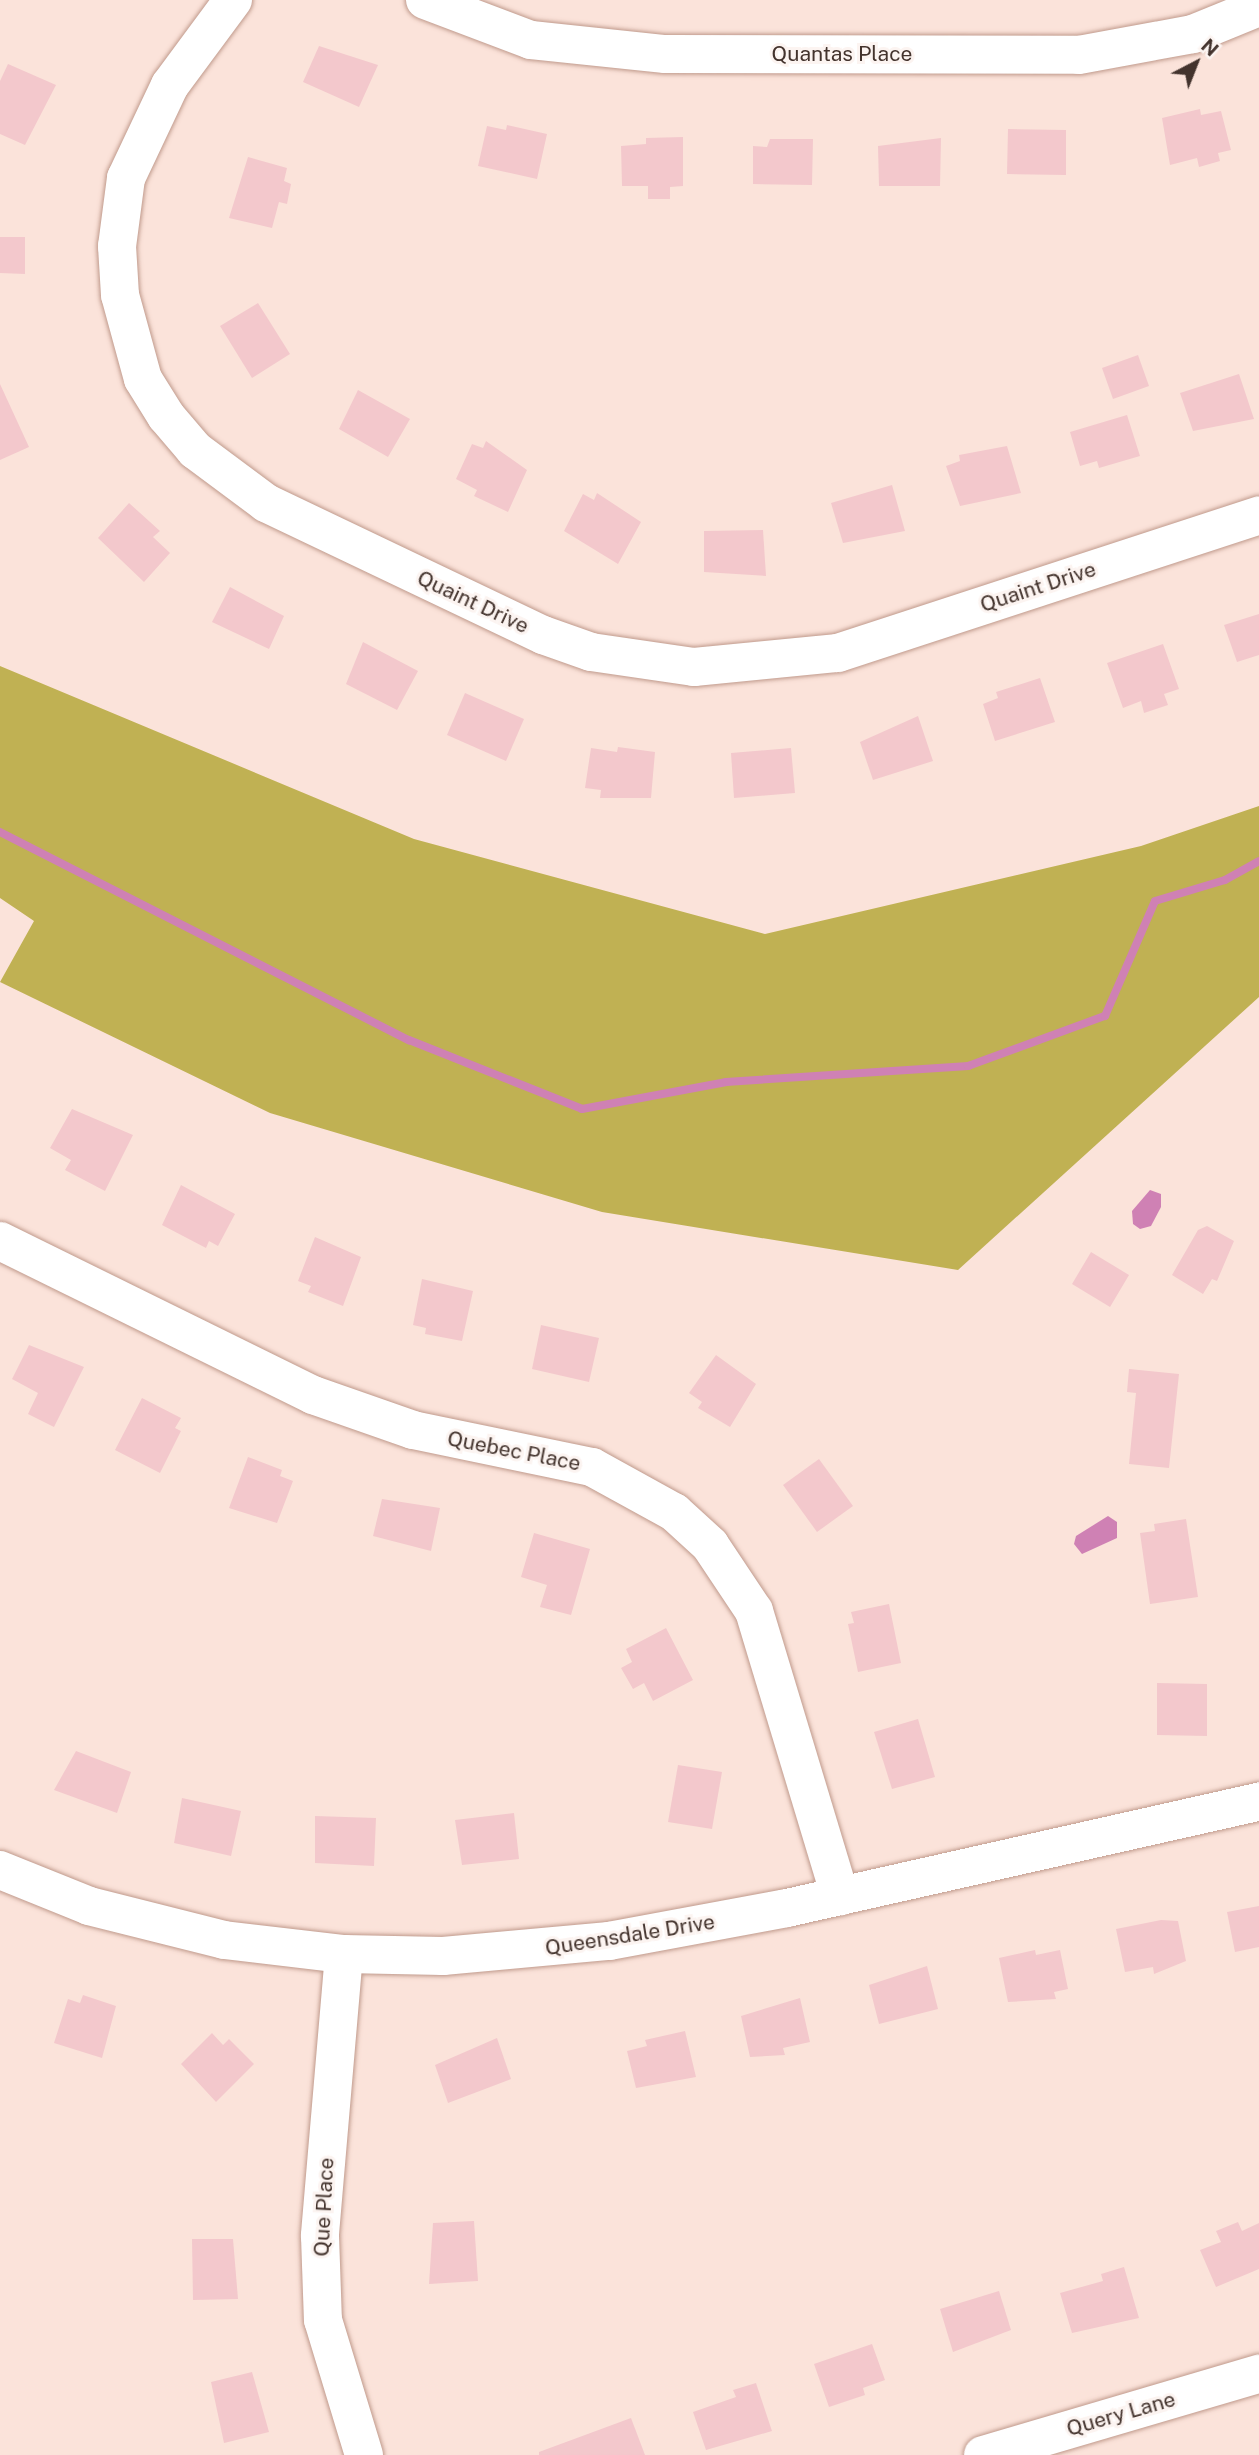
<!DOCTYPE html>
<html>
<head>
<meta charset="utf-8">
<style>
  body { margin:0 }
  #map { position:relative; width:1259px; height:2455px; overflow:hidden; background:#fbe3da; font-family:"Public Sans",sans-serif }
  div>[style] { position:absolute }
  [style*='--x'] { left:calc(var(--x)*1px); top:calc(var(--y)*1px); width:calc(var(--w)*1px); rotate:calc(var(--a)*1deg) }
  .forest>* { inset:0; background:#c0b153 }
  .water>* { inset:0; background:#cf81b4 }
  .stream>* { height:8px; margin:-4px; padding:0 4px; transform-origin:4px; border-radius:4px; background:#cf81b4 }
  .building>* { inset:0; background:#f3c8cc }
  .roads { filter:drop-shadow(0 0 2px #c09a8c) drop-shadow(0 0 2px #c09a8c) }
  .minor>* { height:38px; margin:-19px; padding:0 19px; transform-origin:19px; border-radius:19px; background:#fff }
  span { translate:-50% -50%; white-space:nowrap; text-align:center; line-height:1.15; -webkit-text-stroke:6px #fcf4f1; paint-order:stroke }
  .street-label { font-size:21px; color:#43332d }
  .north { position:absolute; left:1161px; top:28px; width:70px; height:70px; -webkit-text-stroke:5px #fcf4f1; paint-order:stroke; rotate:42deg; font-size:19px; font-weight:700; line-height:28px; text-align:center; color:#43332d }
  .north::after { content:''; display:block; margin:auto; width:24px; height:32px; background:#43332d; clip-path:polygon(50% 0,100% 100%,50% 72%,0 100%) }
</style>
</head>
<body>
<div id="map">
  <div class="forest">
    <div style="clip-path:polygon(0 666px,414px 839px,765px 934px,1141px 846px,1259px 806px,1259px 997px,958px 1270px,602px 1212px,270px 1113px,0 982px,34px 921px,0 898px)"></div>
  </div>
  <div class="water">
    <div style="clip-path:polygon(1150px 1190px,1161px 1194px,1161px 1207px,1151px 1226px,1140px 1229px,1133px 1224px,1132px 1211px)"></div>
    <div style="clip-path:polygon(1108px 1516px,1117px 1522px,1117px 1538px,1082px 1554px,1074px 1544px,1076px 1536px)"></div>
  </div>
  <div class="stream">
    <div style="--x:0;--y:832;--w:459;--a:27"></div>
    <div style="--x:409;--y:1040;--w:186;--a:21.7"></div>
    <div style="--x:582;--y:1109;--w:147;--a:-10.6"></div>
    <div style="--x:726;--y:1082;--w:243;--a:-3.8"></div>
    <div style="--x:968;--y:1066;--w:146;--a:-20.1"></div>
    <div style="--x:1105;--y:1016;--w:125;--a:-66.5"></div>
    <div style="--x:1155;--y:901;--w:73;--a:-16.7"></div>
    <div style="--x:1225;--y:880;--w:39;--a:-29"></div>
  </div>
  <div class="building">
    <div style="clip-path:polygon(319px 46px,378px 65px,359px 107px,303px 82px)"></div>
    <div style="clip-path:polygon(8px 64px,56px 85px,25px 145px,0 134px,0 81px)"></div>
    <div style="clip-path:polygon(1200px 109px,1201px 115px,1221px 111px,1231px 150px,1218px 153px,1220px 161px,1199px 167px,1197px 158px,1170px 165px,1162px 118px)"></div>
    <div style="clip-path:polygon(507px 125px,547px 134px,537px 179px,478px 166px,487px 126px,506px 130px)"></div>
    <div style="clip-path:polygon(1008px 129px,1066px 130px,1066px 175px,1007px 174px)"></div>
    <div style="clip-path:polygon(683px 137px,683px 186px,670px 187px,670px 199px,648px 199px,648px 186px,622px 186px,621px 146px,646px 144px,646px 138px)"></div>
    <div style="clip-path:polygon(941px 138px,940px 186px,879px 186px,878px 146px)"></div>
    <div style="clip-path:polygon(770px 139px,813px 139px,812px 185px,753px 184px,753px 146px,767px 147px)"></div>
    <div style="clip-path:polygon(248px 157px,287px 168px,284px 181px,291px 184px,287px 204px,279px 202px,272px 228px,229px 218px)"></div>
    <div style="clip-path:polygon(0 237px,25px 237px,25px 274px,0 273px)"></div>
    <div style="clip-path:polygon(258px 303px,290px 354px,252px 378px,220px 326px)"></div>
    <div style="clip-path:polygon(1138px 355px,1149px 386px,1113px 399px,1102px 368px)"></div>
    <div style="clip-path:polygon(1239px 374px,1254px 419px,1193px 431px,1180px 393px)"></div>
    <div style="clip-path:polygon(0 384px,29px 447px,0 460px)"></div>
    <div style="clip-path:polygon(358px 390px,410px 419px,388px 457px,339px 429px)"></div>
    <div style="clip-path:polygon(1127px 415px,1140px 456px,1099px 468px,1097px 461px,1080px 466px,1070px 432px)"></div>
    <div style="clip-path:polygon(486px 441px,527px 470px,508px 512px,474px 496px,477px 490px,456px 479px,472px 444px,483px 448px)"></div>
    <div style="clip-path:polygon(1007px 446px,1021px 493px,960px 506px,946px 466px,960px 461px,959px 455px)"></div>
    <div style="clip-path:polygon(892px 485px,905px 531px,843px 543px,831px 503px)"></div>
    <div style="clip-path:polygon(597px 493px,641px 522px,618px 564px,564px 531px,583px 494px,594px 500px)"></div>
    <div style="clip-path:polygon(129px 503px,160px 531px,153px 537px,170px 553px,144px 582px,98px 538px)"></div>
    <div style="clip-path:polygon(763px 530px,766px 576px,704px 572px,704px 531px)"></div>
    <div style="clip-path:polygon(230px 587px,284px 616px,269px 649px,212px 622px)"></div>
    <div style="clip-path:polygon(1259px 614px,1259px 655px,1237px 662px,1224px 625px)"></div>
    <div style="clip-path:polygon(363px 642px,418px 671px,397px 710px,346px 684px)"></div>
    <div style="clip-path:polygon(1163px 644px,1179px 689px,1164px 694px,1168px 705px,1144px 713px,1141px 701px,1123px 708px,1107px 663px)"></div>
    <div style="clip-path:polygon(1040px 678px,1055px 722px,995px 741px,983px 704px,998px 698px,996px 692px)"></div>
    <div style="clip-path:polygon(465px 693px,524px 719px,506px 761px,447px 735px)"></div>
    <div style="clip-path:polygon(918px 716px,933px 761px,873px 780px,860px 742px)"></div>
    <div style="clip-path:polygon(618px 747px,655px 752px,651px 798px,600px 798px,601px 790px,585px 788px,591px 748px,617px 752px)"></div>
    <div style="clip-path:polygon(791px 748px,795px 793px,734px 798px,731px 753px)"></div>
    <div style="clip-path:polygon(72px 1109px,133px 1135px,105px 1191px,65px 1170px,71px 1160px,50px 1148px)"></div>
    <div style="clip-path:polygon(181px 1185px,235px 1214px,218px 1246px,209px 1241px,206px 1248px,162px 1225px)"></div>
    <div style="clip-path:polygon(1207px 1226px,1234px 1241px,1217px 1281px,1212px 1279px,1203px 1294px,1172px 1275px,1198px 1230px)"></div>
    <div style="clip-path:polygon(315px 1237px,361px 1257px,343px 1306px,308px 1292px,311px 1286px,298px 1281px)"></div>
    <div style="clip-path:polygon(1091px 1252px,1129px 1275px,1110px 1307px,1072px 1284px)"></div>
    <div style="clip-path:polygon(422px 1279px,473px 1291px,462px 1341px,425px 1334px,426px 1328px,413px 1325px)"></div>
    <div style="clip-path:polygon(541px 1325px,599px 1338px,589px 1382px,532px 1369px)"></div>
    <div style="clip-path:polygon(29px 1345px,84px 1367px,54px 1427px,28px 1414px,38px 1393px,12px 1379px)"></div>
    <div style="clip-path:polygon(716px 1355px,756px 1384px,730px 1427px,698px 1408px,702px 1402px,689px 1393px)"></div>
    <div style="clip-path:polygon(1129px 1369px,1179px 1374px,1169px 1468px,1129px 1464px,1136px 1393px,1127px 1392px)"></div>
    <div style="clip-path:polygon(142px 1398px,181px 1418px,175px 1428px,181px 1431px,160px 1473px,115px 1450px)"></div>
    <div style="clip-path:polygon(248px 1457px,282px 1470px,280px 1476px,293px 1481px,277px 1523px,229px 1508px)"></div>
    <div style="clip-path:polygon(819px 1459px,853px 1506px,817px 1532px,783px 1485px)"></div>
    <div style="clip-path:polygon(382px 1499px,440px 1508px,431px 1551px,373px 1536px)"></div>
    <div style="clip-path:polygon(1186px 1519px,1198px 1597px,1150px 1604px,1140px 1533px,1155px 1531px,1154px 1524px)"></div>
    <div style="clip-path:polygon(534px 1533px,590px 1549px,571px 1615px,540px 1607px,547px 1585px,521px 1577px)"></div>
    <div style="clip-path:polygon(889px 1604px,901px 1663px,858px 1672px,848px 1624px,854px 1623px,851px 1612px)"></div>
    <div style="clip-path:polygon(666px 1628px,693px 1680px,653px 1701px,644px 1683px,633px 1689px,621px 1668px,632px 1662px,626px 1649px)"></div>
    <div style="clip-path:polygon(1157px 1683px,1207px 1684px,1207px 1736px,1157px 1735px)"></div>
    <div style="clip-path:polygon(918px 1719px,935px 1777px,892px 1789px,874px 1732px)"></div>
    <div style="clip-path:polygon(76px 1751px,131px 1772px,117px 1813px,54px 1790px)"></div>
    <div style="clip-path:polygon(678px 1765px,722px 1772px,712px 1829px,668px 1822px)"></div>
    <div style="clip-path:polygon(182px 1798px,241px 1811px,231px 1856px,174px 1843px)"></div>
    <div style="clip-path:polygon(514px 1813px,519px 1859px,462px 1865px,455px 1820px)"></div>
    <div style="clip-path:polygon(315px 1816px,376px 1818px,374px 1866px,315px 1863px)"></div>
    <div style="clip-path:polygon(1259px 1906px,1259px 1947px,1235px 1952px,1227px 1912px)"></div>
    <div style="clip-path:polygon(1161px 1920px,1178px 1921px,1186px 1961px,1154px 1974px,1153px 1967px,1125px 1972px,1116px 1929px)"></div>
    <div style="clip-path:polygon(1035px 1950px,1036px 1955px,1060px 1950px,1068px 1989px,1054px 1992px,1056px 1999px,1008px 2002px,999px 1958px)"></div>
    <div style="clip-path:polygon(927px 1966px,938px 2009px,879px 2024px,869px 1985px)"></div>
    <div style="clip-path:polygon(83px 1995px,116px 2006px,102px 2058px,54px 2043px,68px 1999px,80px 2003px)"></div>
    <div style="clip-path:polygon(800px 1998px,810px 2042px,783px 2048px,785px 2055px,750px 2057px,741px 2016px)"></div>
    <div style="clip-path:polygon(685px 2031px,696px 2077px,636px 2088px,627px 2051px,647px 2046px,645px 2040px)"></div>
    <div style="clip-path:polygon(212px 2033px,223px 2045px,229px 2039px,254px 2064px,216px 2102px,181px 2064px)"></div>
    <div style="clip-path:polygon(497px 2038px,511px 2079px,448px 2103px,435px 2065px)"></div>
    <div style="clip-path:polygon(474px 2221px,478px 2281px,429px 2284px,433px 2223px)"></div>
    <div style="clip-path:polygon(1238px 2222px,1242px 2231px,1259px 2223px,1259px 2269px,1216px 2287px,1200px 2250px,1221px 2242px,1216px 2231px)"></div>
    <div style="clip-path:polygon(192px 2239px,233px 2239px,238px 2299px,193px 2300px)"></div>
    <div style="clip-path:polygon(1124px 2267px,1139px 2318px,1072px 2333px,1060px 2293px,1103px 2281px,1101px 2274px)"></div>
    <div style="clip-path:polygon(999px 2291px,1011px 2330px,953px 2352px,940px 2309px)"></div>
    <div style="clip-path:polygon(872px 2344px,885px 2380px,863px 2388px,865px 2395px,829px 2407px,814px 2364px)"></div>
    <div style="clip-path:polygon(252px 2372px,269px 2432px,224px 2443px,211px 2382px)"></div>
    <div style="clip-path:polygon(756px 2383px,772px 2431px,706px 2450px,693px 2412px,736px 2397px,733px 2390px)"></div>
    <div style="clip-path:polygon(631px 2418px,645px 2455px,539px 2455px,539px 2452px)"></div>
  </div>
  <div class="roads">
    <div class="minor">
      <div style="--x:233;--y:0;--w:106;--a:126.5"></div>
      <div style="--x:170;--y:85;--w:103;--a:115.3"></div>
      <div style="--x:126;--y:178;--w:69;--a:97.5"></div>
      <div style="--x:117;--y:246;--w:49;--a:86.5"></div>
      <div style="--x:120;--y:295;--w:87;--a:74.7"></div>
      <div style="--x:143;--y:379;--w:44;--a:58.1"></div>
      <div style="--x:166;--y:416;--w:45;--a:49.5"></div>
      <div style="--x:195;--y:450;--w:89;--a:36.7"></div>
      <div style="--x:266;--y:503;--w:307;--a:25.5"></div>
      <div style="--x:543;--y:635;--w:51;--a:19.5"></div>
      <div style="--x:591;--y:652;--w:104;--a:8.3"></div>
      <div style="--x:694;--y:667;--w:145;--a:-5.6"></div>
      <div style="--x:838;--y:653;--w:443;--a:-18.1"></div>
      <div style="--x:425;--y:0;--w:113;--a:20.7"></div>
      <div style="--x:531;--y:40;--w:135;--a:6"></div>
      <div style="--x:665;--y:54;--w:414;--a:0.1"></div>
      <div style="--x:1079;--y:55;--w:116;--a:-10.4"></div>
      <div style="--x:1193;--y:34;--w:71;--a:-22.2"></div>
      <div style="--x:0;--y:1241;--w:349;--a:26.2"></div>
      <div style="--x:313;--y:1395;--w:106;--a:19.3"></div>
      <div style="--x:413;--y:1430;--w:183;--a:11.7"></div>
      <div style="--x:592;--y:1467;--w:94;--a:28.8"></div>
      <div style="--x:674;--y:1512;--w:49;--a:42.5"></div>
      <div style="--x:710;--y:1545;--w:79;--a:56.3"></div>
      <div style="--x:754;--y:1611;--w:298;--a:73.2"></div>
      <div style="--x:0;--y:1870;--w:96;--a:22"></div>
      <div style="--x:89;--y:1906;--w:139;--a:14.1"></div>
      <div style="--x:224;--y:1940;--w:121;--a:6.7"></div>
      <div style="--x:344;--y:1954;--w:99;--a:1.2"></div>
      <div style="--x:443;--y:1956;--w:167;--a:-5.2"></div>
      <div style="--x:609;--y:1941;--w:181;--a:-10.5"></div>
      <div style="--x:787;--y:1908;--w:484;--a:-12.7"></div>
      <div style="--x:344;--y:1954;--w:283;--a:94.9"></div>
      <div style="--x:320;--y:2236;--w:84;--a:88"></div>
      <div style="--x:323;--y:2320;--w:141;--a:73.1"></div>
      <div style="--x:983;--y:2455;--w:288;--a:-16.4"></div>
    </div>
  </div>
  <div class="street-label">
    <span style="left:842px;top:54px">Quantas Place</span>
    <span style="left:1038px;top:587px;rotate:-18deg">Quaint Drive</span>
    <span style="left:473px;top:602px;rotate:25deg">Quaint Drive</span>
    <span style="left:514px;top:1451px;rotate:11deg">Quebec Place</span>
    <span style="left:630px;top:1935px;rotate:-9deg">Queensdale Drive</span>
    <span style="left:324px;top:2207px;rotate:-87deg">Que Place</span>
    <span style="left:1121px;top:2414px;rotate:-16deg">Query Lane</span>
  </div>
  <div class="north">N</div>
</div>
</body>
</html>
